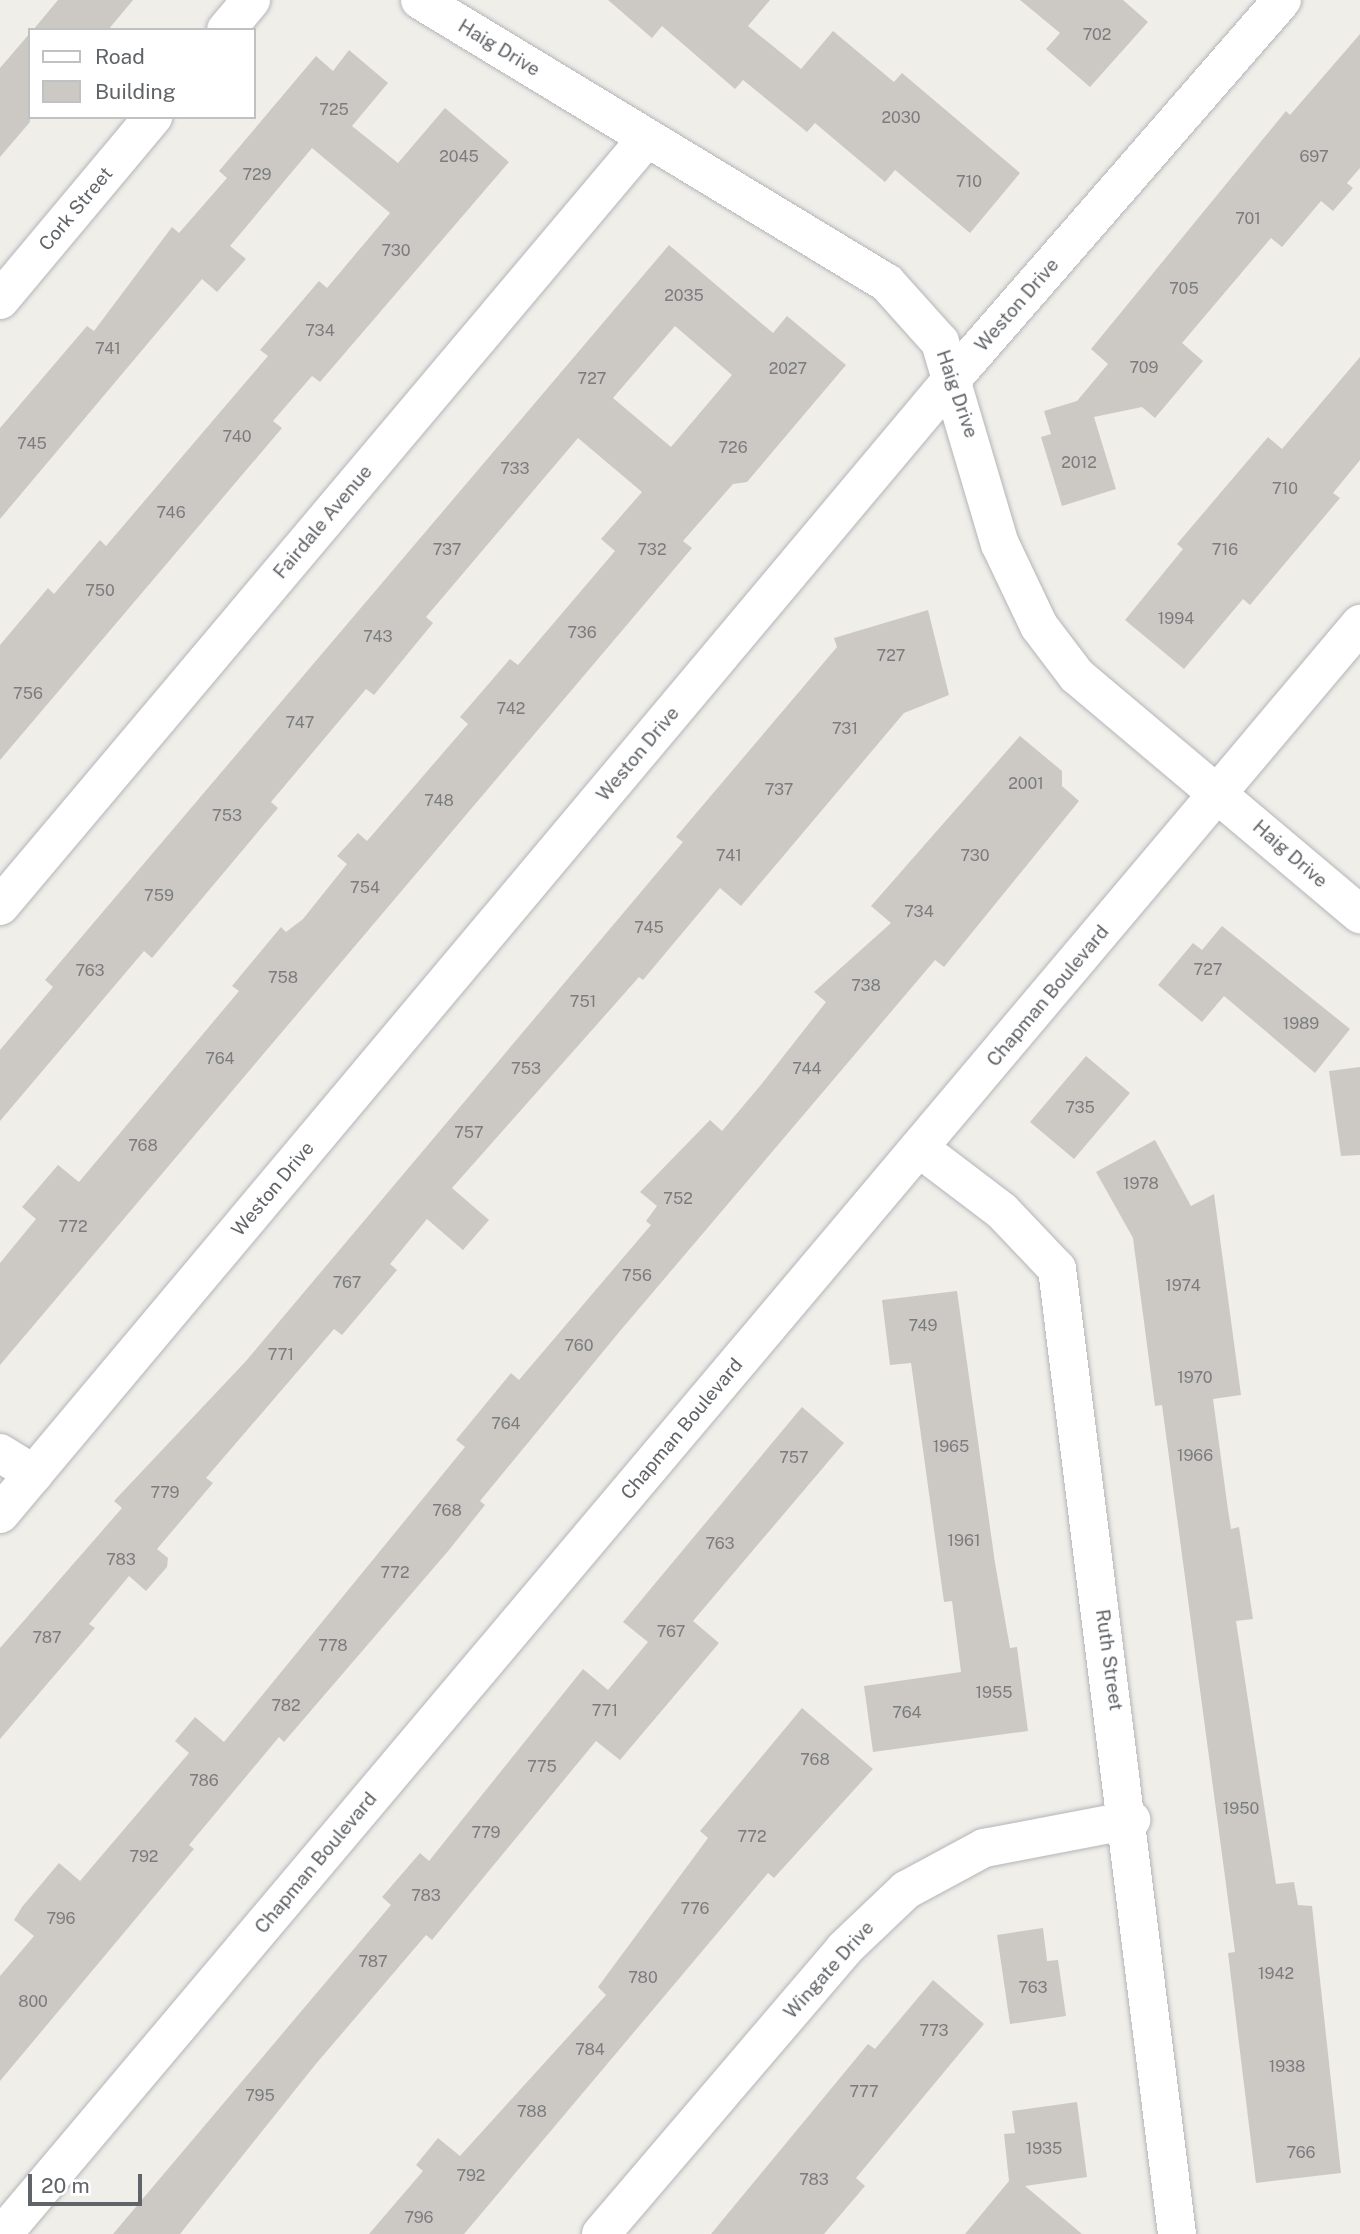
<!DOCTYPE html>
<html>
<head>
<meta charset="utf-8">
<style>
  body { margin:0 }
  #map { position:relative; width:1360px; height:2234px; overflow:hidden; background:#f0eee9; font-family:"Public Sans",sans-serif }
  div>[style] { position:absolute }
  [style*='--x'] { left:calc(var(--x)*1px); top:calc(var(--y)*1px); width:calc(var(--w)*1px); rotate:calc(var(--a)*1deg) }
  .building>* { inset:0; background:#ccc9c5 }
  .roads { filter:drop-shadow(0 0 2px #b3b5b9) drop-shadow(0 0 2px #b3b5b9) }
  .street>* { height:38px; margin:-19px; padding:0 19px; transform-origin:19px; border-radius:19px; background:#fff }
  .secondary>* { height:38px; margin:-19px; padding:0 19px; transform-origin:19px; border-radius:19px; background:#fff }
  span { translate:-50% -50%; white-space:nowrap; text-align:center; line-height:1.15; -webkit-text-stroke:5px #fff; paint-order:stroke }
  .number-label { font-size:16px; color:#7b7c7e }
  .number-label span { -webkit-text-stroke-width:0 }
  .street-label { font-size:19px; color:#606367 }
  .legend { position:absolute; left:28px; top:28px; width:228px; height:91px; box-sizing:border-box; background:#fff; border:2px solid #bfc1c2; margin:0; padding:9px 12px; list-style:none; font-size:21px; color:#606367 }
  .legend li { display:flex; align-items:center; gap:14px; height:35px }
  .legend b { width:35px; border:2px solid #bfc1c2 }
  .scale { position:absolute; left:28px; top:2174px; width:114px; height:32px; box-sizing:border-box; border:4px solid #606367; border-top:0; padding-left:9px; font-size:21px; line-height:24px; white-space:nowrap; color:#606367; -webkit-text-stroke:5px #fff; paint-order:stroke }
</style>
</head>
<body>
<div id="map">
  <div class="building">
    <div style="clip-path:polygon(58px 0,133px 0,108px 30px,33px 30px)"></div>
    <div style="clip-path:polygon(608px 0,770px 0,748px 26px,801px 69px,833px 31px,894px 82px,902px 73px,1020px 173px,970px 233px,895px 170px,885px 182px,815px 123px,807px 132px,743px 80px,735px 89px,662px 26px,652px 38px)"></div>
    <div style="clip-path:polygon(1020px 0,1123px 0,1148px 22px,1090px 87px,1046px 49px,1060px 33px)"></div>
    <div style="clip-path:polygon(30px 33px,30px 122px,0 157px,0 68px)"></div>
    <div style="clip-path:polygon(1360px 34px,1360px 168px,1347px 183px,1353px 188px,1333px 211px,1321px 201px,1282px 247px,1271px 238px,1182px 343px,1203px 361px,1155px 418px,1142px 407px,1094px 417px,1116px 489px,1062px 506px,1041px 437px,1051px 434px,1044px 411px,1077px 401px,1108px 364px,1091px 349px,1286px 111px,1290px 115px)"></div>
    <div style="clip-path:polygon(349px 50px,388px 83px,352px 126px,398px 163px,445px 108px,509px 162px,320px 382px,312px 376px,273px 421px,282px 428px,0 760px,0 645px,48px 588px,54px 594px,100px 540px,106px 546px,268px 356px,260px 350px,319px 281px,327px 288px,390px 213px,312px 148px,230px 246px,246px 259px,217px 292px,202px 279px,0 519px,0 428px,87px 326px,94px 331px,172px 227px,179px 233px,227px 178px,219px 171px,316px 56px,333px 71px)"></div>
    <div style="clip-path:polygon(evenodd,669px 245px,773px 333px,787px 316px,846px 365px,747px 482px,733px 484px,683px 541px,692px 548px,0 1365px,0 1263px,36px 1219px,22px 1207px,58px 1165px,79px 1182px,239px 991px,232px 986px,281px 927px,286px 932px,303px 919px,347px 864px,337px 856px,358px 833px,367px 841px,468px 724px,460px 717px,510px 659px,518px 665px,615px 551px,601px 539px,642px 492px,578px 438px,426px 617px,433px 623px,374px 695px,366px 689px,271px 802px,278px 808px,152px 958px,144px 951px,0 1121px,0 1050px,53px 987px,45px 980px,669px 245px,675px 326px,732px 375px,671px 447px,613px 398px,675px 326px)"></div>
    <div style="clip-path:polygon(1360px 357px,1360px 460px,1333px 493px,1340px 498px,1250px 605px,1243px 599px,1184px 669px,1125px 620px,1183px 549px,1177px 544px,1268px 437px,1282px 449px)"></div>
    <div style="clip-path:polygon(928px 610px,949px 695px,904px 713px,741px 906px,720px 888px,643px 980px,639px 977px,452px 1188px,489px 1220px,463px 1250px,427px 1219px,390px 1264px,397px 1270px,342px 1335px,334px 1329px,206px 1478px,213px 1483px,157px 1549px,168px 1558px,167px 1567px,146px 1591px,129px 1576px,89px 1624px,95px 1628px,0 1739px,0 1648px,122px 1508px,114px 1501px,246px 1361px,683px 842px,676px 837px,837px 647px,834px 638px)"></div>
    <div style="clip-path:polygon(1020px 736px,1062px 771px,1062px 786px,1079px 801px,944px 967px,935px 960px,620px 1331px,480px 1501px,485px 1505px,449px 1550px,284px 1742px,279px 1737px,189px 1845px,194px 1849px,0 2081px,0 1976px,34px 1936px,14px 1920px,22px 1907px,59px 1863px,80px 1881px,189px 1753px,175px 1741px,195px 1717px,224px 1742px,465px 1447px,456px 1440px,511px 1373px,519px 1380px,651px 1225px,646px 1221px,657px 1206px,640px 1192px,710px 1120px,722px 1131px,760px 1086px,826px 1002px,814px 992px,891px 923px,871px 906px)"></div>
    <div style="clip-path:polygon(1222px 926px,1350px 1029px,1315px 1073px,1224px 996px,1202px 1022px,1158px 985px,1193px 943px,1202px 950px)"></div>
    <div style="clip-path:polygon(1086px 1056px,1130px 1093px,1074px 1159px,1030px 1122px)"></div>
    <div style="clip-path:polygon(1360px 1067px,1360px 1155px,1341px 1156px,1329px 1071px)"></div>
    <div style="clip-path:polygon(1155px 1140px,1191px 1206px,1214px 1194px,1241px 1395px,1213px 1399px,1228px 1510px,1231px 1529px,1239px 1527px,1253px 1619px,1236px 1621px,1276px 1884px,1294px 1882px,1298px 1905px,1312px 1906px,1341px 2173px,1256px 2183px,1228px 1953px,1235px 1952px,1162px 1405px,1155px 1406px,1133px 1238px,1096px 1172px)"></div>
    <div style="clip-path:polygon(957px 1291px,995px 1563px,1010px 1648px,1017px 1647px,1028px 1731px,873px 1752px,864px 1686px,961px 1672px,952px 1601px,944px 1602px,911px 1363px,890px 1365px,882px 1300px)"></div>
    <div style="clip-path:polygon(802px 1407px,844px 1443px,693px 1621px,719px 1643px,620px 1760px,596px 1741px,432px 1940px,426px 1935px,315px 2065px,180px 2234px,113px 2234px,391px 1905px,382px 1897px,420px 1853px,429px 1861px,583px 1669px,608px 1690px,648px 1642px,623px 1622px)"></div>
    <div style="clip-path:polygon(802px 1708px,873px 1769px,774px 1878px,768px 1873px,464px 2234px,369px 2234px,423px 2171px,416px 2165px,438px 2138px,460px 2156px,606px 1995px,598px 1987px,708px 1838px,700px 1831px)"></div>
    <div style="clip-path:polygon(1043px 1928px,1047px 1961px,1058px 1960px,1066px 2016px,1010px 2024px,997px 1935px)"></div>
    <div style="clip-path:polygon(933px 1980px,984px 2024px,856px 2178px,865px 2186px,824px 2234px,711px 2234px,868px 2044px,875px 2049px)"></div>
    <div style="clip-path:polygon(1077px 2102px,1087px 2177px,1025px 2186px,1082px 2234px,965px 2234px,1009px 2181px,1004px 2134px,1015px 2133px,1012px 2111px)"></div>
  </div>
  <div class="roads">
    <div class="street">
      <div style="--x:226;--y:30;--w:39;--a:-50"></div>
      <div style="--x:0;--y:300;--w:239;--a:-50.1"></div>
      <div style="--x:0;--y:906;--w:1004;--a:-49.89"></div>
      <div style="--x:919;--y:1148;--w:104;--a:37.2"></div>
      <div style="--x:1002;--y:1211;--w:80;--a:46.5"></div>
      <div style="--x:1057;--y:1269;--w:972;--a:82.91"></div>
      <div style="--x:0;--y:1453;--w:40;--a:32"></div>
      <div style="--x:0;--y:1514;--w:1483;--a:-50.01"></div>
      <div style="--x:953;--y:378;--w:501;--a:-48.96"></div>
      <div style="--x:3;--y:2234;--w:2106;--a:-49.87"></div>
      <div style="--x:601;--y:2234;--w:375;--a:-49.5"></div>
      <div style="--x:844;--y:1949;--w:86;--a:-43.6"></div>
      <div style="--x:906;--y:1890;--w:89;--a:-28.3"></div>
      <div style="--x:984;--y:1848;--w:150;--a:-10.8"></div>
    </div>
    <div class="secondary">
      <div style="--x:420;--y:0;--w:546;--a:31.22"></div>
      <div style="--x:887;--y:283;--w:79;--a:48.1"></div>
      <div style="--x:940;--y:342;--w:211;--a:73.5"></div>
      <div style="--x:1000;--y:544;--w:91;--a:64.6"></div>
      <div style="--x:1039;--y:626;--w:63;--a:52.8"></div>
      <div style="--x:1077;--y:676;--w:370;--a:40.1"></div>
    </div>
  </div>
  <div class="number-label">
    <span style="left:1097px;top:35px">702</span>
    <span style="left:334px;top:110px">725</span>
    <span style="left:901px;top:118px">2030</span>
    <span style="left:459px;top:157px">2045</span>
    <span style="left:1314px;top:157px">697</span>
    <span style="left:257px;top:175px">729</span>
    <span style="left:969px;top:182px">710</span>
    <span style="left:1248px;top:219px">701</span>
    <span style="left:396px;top:251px">730</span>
    <span style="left:1184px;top:289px">705</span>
    <span style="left:684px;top:296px">2035</span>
    <span style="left:320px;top:331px">734</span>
    <span style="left:108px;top:349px">741</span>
    <span style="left:1144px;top:368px">709</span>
    <span style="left:788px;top:369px">2027</span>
    <span style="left:592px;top:379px">727</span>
    <span style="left:237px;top:437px">740</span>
    <span style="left:32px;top:444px">745</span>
    <span style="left:733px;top:448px">726</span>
    <span style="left:1079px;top:463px">2012</span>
    <span style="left:515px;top:469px">733</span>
    <span style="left:1285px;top:489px">710</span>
    <span style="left:171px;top:513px">746</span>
    <span style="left:447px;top:550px">737</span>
    <span style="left:652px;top:550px">732</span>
    <span style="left:1225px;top:550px">716</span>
    <span style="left:100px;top:591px">750</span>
    <span style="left:1176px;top:619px">1994</span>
    <span style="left:582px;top:633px">736</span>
    <span style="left:378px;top:637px">743</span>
    <span style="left:891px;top:656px">727</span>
    <span style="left:28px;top:694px">756</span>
    <span style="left:511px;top:709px">742</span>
    <span style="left:300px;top:723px">747</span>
    <span style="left:845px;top:729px">731</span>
    <span style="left:1026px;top:784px">2001</span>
    <span style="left:779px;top:790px">737</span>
    <span style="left:439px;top:801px">748</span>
    <span style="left:227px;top:816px">753</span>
    <span style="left:729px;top:856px">741</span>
    <span style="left:975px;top:856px">730</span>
    <span style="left:365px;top:888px">754</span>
    <span style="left:159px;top:896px">759</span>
    <span style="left:919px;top:912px">734</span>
    <span style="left:649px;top:928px">745</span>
    <span style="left:1208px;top:970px">727</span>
    <span style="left:90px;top:971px">763</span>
    <span style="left:283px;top:978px">758</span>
    <span style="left:866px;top:986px">738</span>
    <span style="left:583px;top:1002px">751</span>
    <span style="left:1301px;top:1024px">1989</span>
    <span style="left:220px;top:1059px">764</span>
    <span style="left:526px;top:1069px">753</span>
    <span style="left:807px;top:1069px">744</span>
    <span style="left:1080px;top:1108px">735</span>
    <span style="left:469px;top:1133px">757</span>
    <span style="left:143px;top:1146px">768</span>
    <span style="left:1141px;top:1184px">1978</span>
    <span style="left:678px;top:1199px">752</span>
    <span style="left:73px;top:1227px">772</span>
    <span style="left:637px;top:1276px">756</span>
    <span style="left:347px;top:1283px">767</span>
    <span style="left:1183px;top:1286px">1974</span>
    <span style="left:923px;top:1326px">749</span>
    <span style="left:579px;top:1346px">760</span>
    <span style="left:281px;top:1355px">771</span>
    <span style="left:1195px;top:1378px">1970</span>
    <span style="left:506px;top:1424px">764</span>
    <span style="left:951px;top:1447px">1965</span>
    <span style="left:1195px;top:1456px">1966</span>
    <span style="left:794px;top:1458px">757</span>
    <span style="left:165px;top:1493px">779</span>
    <span style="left:447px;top:1511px">768</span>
    <span style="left:964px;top:1541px">1961</span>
    <span style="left:720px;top:1544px">763</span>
    <span style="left:121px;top:1560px">783</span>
    <span style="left:395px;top:1573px">772</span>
    <span style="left:671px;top:1632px">767</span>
    <span style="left:47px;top:1638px">787</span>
    <span style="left:333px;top:1646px">778</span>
    <span style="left:994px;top:1693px">1955</span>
    <span style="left:286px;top:1706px">782</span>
    <span style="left:605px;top:1711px">771</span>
    <span style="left:907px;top:1713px">764</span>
    <span style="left:815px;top:1760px">768</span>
    <span style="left:542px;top:1767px">775</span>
    <span style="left:204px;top:1781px">786</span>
    <span style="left:1241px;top:1809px">1950</span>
    <span style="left:486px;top:1833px">779</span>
    <span style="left:752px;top:1837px">772</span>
    <span style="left:144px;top:1857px">792</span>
    <span style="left:426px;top:1896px">783</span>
    <span style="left:695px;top:1909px">776</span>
    <span style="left:61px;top:1919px">796</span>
    <span style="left:373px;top:1962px">787</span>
    <span style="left:1276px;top:1974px">1942</span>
    <span style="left:643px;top:1978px">780</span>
    <span style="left:1033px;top:1988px">763</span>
    <span style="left:33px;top:2002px">800</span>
    <span style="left:934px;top:2031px">773</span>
    <span style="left:590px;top:2050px">784</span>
    <span style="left:1287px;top:2067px">1938</span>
    <span style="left:864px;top:2092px">777</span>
    <span style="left:260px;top:2096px">795</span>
    <span style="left:532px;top:2112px">788</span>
    <span style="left:1044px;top:2149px">1935</span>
    <span style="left:1301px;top:2153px">766</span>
    <span style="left:471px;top:2176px">792</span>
    <span style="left:814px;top:2180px">783</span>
    <span style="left:419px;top:2218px">796</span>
  </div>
  <div class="street-label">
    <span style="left:499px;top:48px;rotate:31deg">Haig Drive</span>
    <span style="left:76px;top:209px;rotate:-50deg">Cork Street</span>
    <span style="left:1017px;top:305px;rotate:-49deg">Weston Drive</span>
    <span style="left:957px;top:394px;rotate:71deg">Haig Drive</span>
    <span style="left:323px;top:522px;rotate:-50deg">Fairdale Avenue</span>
    <span style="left:638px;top:754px;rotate:-50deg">Weston Drive</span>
    <span style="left:1290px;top:854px;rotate:41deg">Haig Drive</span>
    <span style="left:1048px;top:996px;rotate:-50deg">Chapman Boulevard</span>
    <span style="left:273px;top:1189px;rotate:-50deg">Weston Drive</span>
    <span style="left:682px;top:1429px;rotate:-50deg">Chapman Boulevard</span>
    <span style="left:1109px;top:1660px;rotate:82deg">Ruth Street</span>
    <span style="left:316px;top:1863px;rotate:-50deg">Chapman Boulevard</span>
    <span style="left:829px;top:1970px;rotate:-48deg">Wingate Drive</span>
  </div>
  <ul class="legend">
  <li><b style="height:9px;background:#fff"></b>Road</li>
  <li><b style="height:19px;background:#ccc9c5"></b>Building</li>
  </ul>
  <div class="scale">20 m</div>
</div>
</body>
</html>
